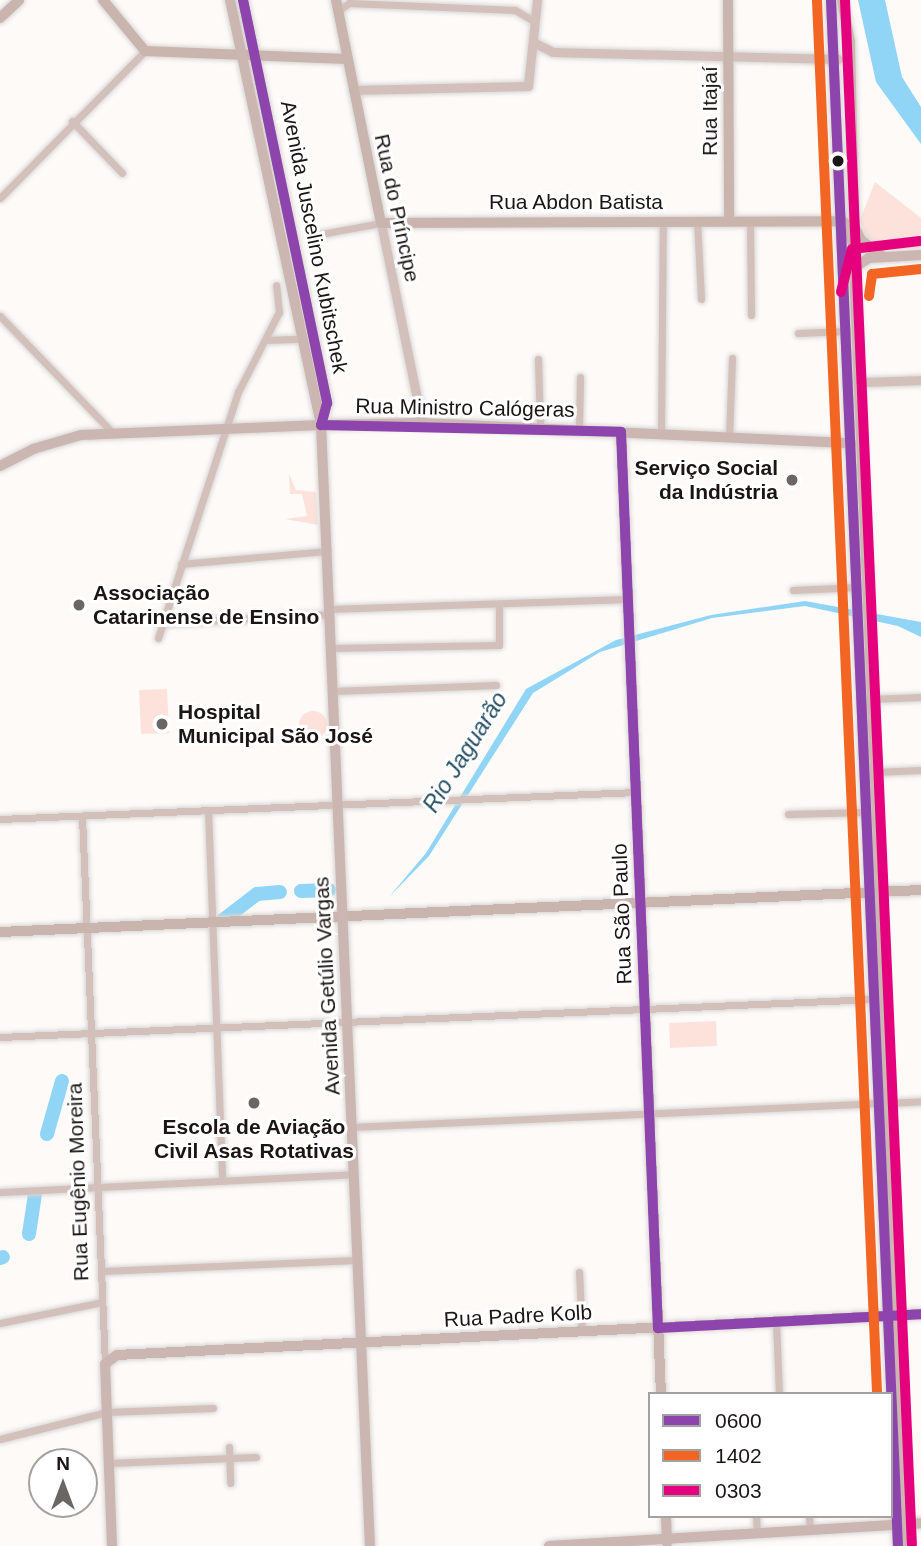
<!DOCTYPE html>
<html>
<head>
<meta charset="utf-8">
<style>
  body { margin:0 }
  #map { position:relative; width:921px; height:1546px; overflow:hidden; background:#fdfaf8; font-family:Helvetica,sans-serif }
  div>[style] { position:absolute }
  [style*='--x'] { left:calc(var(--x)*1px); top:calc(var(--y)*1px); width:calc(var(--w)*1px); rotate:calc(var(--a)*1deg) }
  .green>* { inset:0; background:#fce2da }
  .round { border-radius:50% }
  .water>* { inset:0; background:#90d4f6 }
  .river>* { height:14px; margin:-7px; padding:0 7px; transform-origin:7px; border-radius:7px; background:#90d4f6 }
  .roads { filter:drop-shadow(0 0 2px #d8d6d5) drop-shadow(0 0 2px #d8d6d5) }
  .minor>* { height:7px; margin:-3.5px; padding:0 3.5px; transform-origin:3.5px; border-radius:3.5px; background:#d3c0bb }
  .tertiary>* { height:9px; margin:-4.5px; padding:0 4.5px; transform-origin:4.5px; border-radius:4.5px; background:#d3c0bb }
  .secondary>* { height:10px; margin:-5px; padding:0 5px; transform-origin:5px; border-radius:5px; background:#cab4ae }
  .primary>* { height:10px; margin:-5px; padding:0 5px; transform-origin:5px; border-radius:5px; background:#ccb6b1 }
  .bus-1>* { height:10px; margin:-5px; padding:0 5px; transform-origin:5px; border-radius:5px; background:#8e44ad }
  .bus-2>* { height:10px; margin:-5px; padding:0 5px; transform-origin:5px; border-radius:5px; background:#f26522 }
  .bus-3>* { height:10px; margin:-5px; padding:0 5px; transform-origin:5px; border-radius:5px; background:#e5007d }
  .dots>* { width:19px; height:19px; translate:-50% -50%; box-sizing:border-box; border:4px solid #fff; border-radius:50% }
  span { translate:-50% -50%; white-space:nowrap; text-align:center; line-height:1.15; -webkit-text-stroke:6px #fff; paint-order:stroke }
  .street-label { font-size:21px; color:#1b1615 }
  .poi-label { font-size:21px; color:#1b1615; font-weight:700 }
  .right { translate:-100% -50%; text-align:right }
  .left { translate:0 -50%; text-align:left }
  .water-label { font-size:23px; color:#244e62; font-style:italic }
  .legend { position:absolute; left:648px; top:1392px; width:245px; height:126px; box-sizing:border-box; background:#fff; border:2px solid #a4a2a1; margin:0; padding:9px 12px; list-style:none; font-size:21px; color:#1b1615 }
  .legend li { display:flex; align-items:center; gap:14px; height:35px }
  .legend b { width:35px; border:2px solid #a4a2a1 }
  .north { position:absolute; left:28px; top:1448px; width:70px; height:70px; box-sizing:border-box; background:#fff; border:2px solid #a4a2a1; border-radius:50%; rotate:0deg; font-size:19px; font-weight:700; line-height:28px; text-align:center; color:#1b1615 }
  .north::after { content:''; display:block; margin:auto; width:24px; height:32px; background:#6a6664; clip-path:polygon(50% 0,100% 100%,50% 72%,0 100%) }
</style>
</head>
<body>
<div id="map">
  <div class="green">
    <div style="clip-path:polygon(875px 182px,921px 218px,921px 248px,889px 250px,866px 238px,860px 220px)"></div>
    <div style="clip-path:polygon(289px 474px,296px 490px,316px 492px,318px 525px,285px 519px,307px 516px,302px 494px,290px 494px)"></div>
    <div style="clip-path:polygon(167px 689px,169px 733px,141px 734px,139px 690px)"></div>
    <div class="round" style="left:299px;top:711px;width:28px;height:28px"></div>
    <div style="clip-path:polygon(716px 1021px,717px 1046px,670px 1048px,669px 1023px)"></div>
  </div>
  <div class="water">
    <div style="clip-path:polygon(858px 0,885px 0,902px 77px,921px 107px,921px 144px,876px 82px)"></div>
    <div style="clip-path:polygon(805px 601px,921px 622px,921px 637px,898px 626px,805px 606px,712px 618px,600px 652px,533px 693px,429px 856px,389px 897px,426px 853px,526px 689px,616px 640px,711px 615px)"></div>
  </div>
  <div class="river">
    <div style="--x:301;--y:891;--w:28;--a:-2"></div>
    <div style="--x:223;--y:920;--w:43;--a:-37.4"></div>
    <div style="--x:257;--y:894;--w:23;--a:-5"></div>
    <div style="--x:47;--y:1134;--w:55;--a:-74.2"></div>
    <div style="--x:29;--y:1234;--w:40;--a:-81.5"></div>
    <div style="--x:0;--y:1258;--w:3;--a:-18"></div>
  </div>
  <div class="roads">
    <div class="minor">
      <div style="--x:338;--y:11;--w:14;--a:-36"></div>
      <div style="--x:349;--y:3;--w:166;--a:2.4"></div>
      <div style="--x:515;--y:10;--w:23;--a:31"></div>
      <div style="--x:72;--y:121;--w:72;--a:46.1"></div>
      <div style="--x:0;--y:198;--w:206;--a:-45.4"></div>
      <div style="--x:697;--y:220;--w:79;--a:87.1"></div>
      <div style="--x:750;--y:221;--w:94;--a:89.4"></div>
      <div style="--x:310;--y:236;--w:72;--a:-10.4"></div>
      <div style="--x:0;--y:316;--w:161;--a:46"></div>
      <div style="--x:798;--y:333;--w:49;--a:-2.3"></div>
      <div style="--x:265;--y:340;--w:36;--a:-2"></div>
      <div style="--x:538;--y:359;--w:69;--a:88.3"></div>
      <div style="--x:579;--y:430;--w:53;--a:-88.9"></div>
      <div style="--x:661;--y:434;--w:213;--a:-89.5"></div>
      <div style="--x:729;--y:437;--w:79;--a:-87.8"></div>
      <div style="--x:181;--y:564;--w:147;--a:-5.1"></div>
      <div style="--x:793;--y:590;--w:65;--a:-2.6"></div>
      <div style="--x:329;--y:609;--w:299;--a:-1.9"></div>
      <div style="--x:161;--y:623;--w:169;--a:-3"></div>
      <div style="--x:158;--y:638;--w:259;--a:-72"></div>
      <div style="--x:238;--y:392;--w:90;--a:-62.9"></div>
      <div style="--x:279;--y:312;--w:27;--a:-96"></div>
      <div style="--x:331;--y:648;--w:168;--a:-1"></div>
      <div style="--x:499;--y:645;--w:41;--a:-90"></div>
      <div style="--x:333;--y:691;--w:163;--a:-2.1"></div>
      <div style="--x:871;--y:699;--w:50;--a:-2.3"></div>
      <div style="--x:874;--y:772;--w:47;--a:-2.4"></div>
      <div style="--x:208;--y:810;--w:371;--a:87.8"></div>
      <div style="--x:788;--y:814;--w:79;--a:-1.5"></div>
      <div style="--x:82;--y:816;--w:548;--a:87.6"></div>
      <div style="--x:0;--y:819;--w:637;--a:-2.43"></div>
      <div style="--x:0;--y:1037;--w:876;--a:-2.49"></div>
      <div style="--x:888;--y:1103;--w:33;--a:-3"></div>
      <div style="--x:352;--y:1127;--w:529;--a:-2.6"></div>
      <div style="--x:0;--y:1192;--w:354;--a:-2.9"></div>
      <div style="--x:101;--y:1271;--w:257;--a:-2.5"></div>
      <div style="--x:579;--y:1272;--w:60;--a:87.1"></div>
      <div style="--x:776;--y:1322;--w:72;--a:87.6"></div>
      <div style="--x:0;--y:1323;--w:104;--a:-11.6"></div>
      <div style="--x:0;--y:1439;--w:110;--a:-14.2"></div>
      <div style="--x:107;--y:1412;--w:106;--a:-2.2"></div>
      <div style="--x:229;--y:1447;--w:36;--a:88"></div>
      <div style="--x:109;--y:1463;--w:147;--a:-2.3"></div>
      <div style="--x:756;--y:1516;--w:17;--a:87"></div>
      <div style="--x:809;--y:1516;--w:14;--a:86"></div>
    </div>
    <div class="tertiary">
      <div style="--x:535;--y:43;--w:20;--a:27"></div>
      <div style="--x:553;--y:52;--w:285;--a:1.4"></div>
      <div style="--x:353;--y:90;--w:175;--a:-1.3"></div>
      <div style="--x:528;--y:86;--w:86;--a:-84"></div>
      <div style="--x:381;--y:223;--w:204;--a:78.4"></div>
      <div style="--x:859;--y:382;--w:62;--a:-1.8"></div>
    </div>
    <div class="secondary">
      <div style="--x:103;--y:0;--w:66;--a:50.5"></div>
      <div style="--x:145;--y:51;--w:201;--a:2.3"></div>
      <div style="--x:336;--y:0;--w:227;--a:78.6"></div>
      <div style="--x:381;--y:223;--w:462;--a:-0.2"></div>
      <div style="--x:728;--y:0;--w:221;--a:89.7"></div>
      <div style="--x:0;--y:18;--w:26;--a:-43"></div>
      <div style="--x:0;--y:932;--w:922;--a:-2.61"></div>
    </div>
    <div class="primary">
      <div style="--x:230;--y:0;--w:435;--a:77.9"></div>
      <div style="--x:321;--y:425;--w:1122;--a:87.5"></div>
      <div style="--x:243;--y:0;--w:412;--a:78.2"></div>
      <div style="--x:327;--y:403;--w:23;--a:105"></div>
      <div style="--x:831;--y:0;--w:1547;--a:87.52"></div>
      <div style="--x:842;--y:0;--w:43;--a:79.2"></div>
      <div style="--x:850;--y:42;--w:183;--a:88.7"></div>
      <div style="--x:854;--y:225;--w:17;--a:65"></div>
      <div style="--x:861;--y:240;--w:26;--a:37"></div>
      <div style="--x:845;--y:223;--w:22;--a:69"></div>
      <div style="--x:853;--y:244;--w:1303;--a:87.63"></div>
      <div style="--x:854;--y:268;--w:18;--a:-34"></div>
      <div style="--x:869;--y:258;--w:52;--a:-3.3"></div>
      <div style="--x:621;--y:432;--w:963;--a:87.62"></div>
      <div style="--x:0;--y:466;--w:37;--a:-27"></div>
      <div style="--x:33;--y:449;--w:50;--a:-16.3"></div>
      <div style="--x:81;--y:435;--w:240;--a:-2.4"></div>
      <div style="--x:321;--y:425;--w:101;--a:-1.1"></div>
      <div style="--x:422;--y:423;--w:430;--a:2.7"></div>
      <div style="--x:666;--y:1516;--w:27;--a:88"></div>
      <div style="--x:112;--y:1546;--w:182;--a:-92.2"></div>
      <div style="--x:105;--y:1364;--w:15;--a:-37"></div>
      <div style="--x:117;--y:1355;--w:805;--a:-2.92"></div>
      <div style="--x:549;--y:1546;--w:373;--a:-3.5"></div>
    </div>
  </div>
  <div class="bus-1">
    <div style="--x:243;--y:0;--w:412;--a:78.2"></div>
    <div style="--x:327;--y:403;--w:23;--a:105"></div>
    <div style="--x:321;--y:425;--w:300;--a:1.3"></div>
    <div style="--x:621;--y:432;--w:897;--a:87.64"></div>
    <div style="--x:658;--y:1328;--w:263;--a:-3"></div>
    <div style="--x:831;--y:0;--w:1547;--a:87.52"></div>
  </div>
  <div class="bus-2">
    <div style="--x:817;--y:1;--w:1394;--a:87.53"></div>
    <div style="--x:869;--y:296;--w:22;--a:-82"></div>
    <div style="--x:872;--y:274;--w:49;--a:-5.8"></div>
  </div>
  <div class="bus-3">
    <div style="--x:845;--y:0;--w:1546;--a:87.52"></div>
    <div style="--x:841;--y:292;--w:44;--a:-75.7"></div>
    <div style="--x:852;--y:249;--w:68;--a:-6.7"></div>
  </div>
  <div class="dots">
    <div style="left:838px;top:161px;background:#1b1615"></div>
    <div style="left:792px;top:480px;background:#6a6664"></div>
    <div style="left:79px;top:605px;background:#6a6664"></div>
    <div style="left:162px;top:724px;background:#6a6664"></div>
    <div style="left:254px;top:1103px;background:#6a6664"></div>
  </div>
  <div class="street-label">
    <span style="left:710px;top:111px;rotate:-90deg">Rua Itajaí</span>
    <span style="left:576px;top:202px">Rua Abdon Batista</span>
    <span style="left:397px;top:208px;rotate:78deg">Rua do Príncipe</span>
    <span style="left:314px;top:237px;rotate:79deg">Avenida Juscelino Kubitschek</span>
    <span style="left:465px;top:408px;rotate:1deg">Rua Ministro Calógeras</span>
    <span style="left:622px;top:914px;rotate:-92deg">Rua São Paulo</span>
    <span style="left:327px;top:986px;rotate:-93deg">Avenida Getúlio Vargas</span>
    <span style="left:78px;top:1182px;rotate:-92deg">Rua Eugênio Moreira</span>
    <span style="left:518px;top:1316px;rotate:-3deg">Rua Padre Kolb</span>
  </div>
  <div class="poi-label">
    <span class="right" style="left:778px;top:480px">Serviço Social<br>da Indústria</span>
    <span class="left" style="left:93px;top:605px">Associação<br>Catarinense de Ensino</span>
    <span class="left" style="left:178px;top:724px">Hospital<br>Municipal São José</span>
    <span style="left:254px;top:1139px">Escola de Aviação<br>Civil Asas Rotativas</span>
  </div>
  <div class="water-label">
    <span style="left:465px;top:752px;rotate:-58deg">Rio Jaguarão</span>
  </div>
  <ul class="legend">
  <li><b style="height:9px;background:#8e44ad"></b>0600</li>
  <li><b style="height:9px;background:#f26522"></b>1402</li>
  <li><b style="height:9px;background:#e5007d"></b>0303</li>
  </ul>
  <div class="north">N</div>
</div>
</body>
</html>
